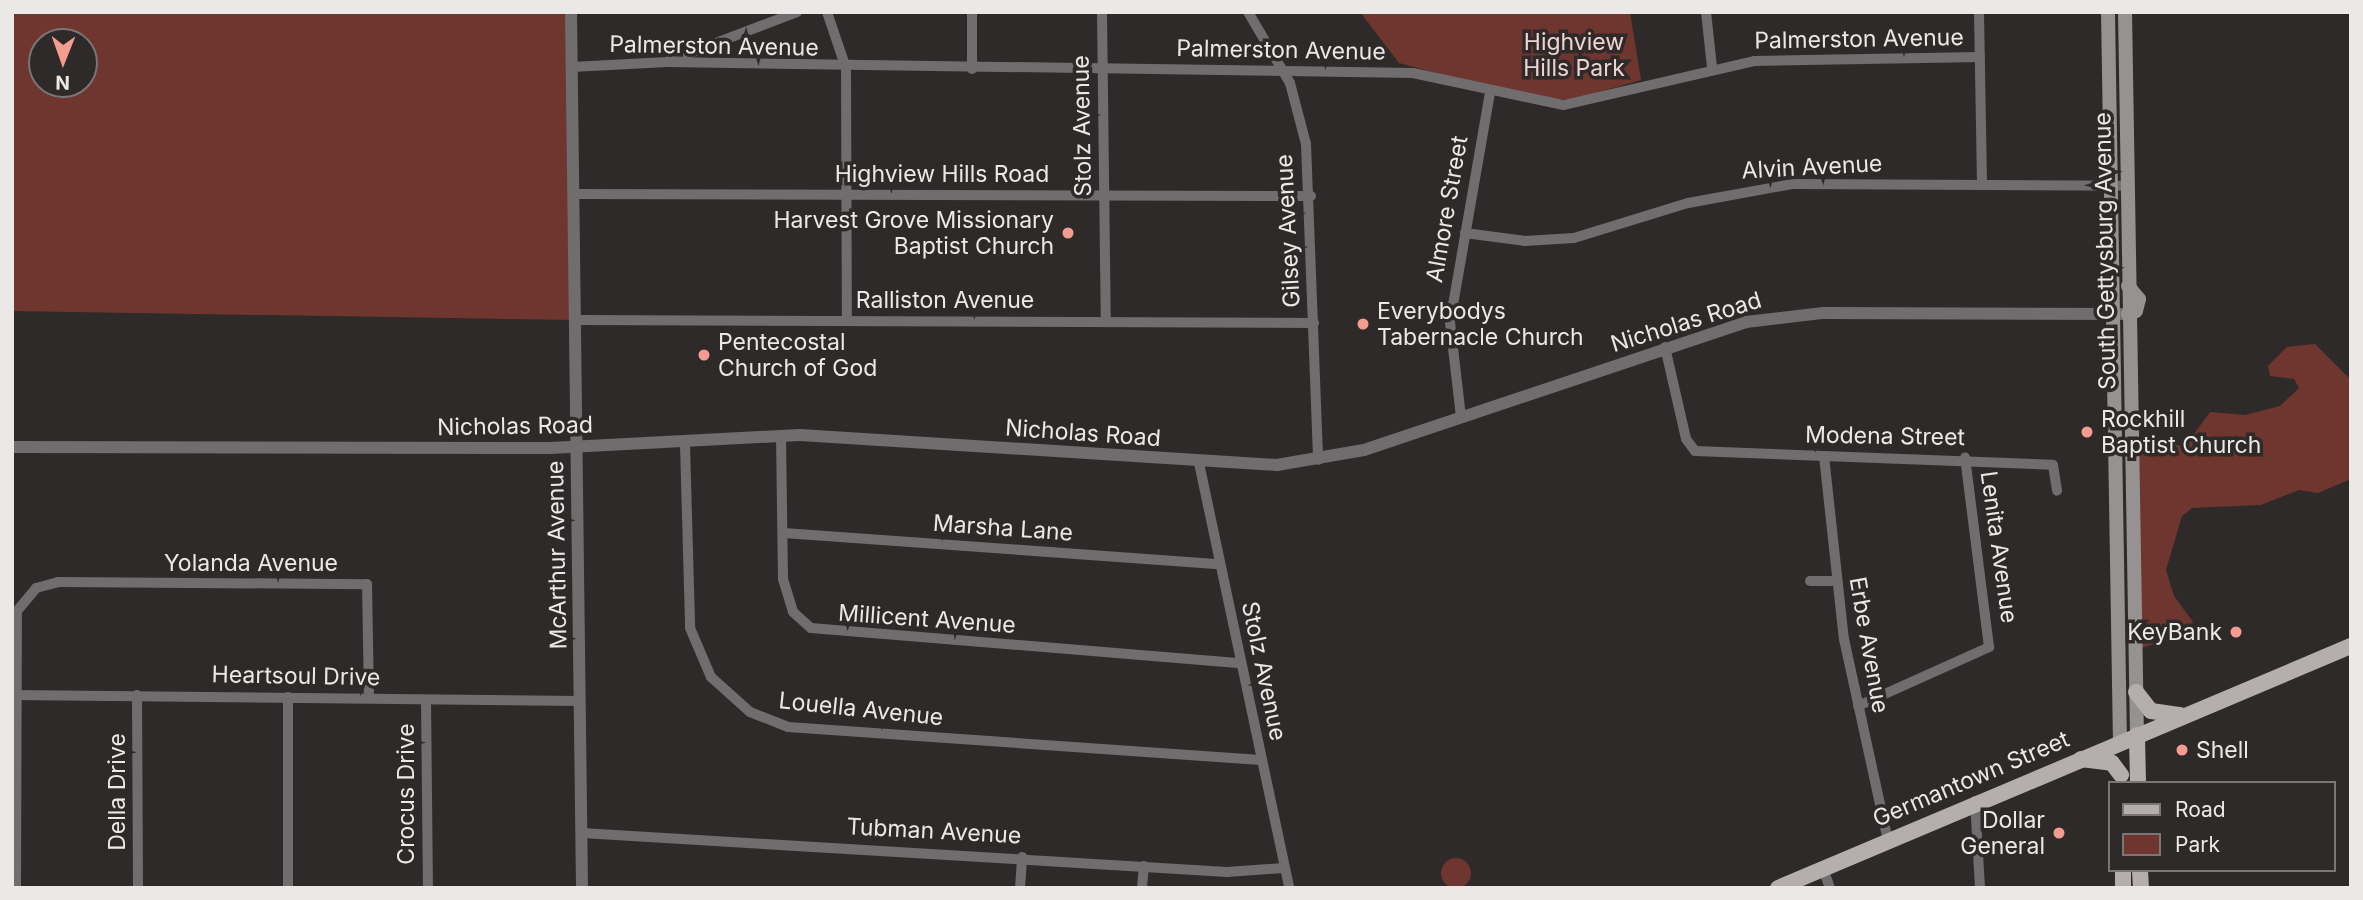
<!DOCTYPE html>
<html>
<head>
<meta charset="utf-8">
<style>
  body { margin:0 }
  #map { position:relative; width:2363px; height:900px; overflow:hidden; background:#2e2a29; font-family:Inter,sans-serif }
  div>[style] { position:absolute }
  [style*='--x'] { left:calc(var(--x)*1px); top:calc(var(--y)*1px); width:calc(var(--w)*1px); rotate:calc(var(--a)*1deg) }
  .green>* { inset:0; background:#6f3630 }
  .round { border-radius:50% }
  .minor>* { height:10px; margin:-5px; padding:0 5px; transform-origin:5px; border-radius:5px; background:#6f6d6d }
  .tertiary>* { height:12px; margin:-6px; padding:0 6px; transform-origin:6px; border-radius:6px; background:#6f6d6d }
  .secondary>* { height:14px; margin:-7px; padding:0 7px; transform-origin:7px; border-radius:7px; background:#969292 }
  .primary>* { height:16px; margin:-8px; padding:0 8px; transform-origin:8px; border-radius:8px; background:#b4afae }
  .dots>* { width:19px; height:19px; translate:-50% -50%; box-sizing:border-box; border:4px solid #2e2a29; border-radius:50% }
  span { translate:-50% -50%; white-space:nowrap; text-align:center; line-height:1.15; -webkit-text-stroke:7px #2e2a29; paint-order:stroke }
  .street-label { font-size:23px; color:#ebe8e8 }
  .park-label { font-size:23px; color:#eed4d1 }
  .poi-label { font-size:23px; color:#ebe8e8 }
  .right { translate:-100% -50%; text-align:right }
  .left { translate:0 -50%; text-align:left }
  .frame { position:absolute; inset:0; border:14px solid #ebe8e8; pointer-events:none }
  .legend { position:absolute; left:2108px; top:781px; width:228px; height:91px; box-sizing:border-box; background:#2e2a29; border:2px solid #7a7675; margin:0; padding:9px 12px; list-style:none; font-size:21px; color:#ebe8e8 }
  .legend li { display:flex; align-items:center; gap:14px; height:35px }
  .legend b { width:35px; border:2px solid #7a7675 }
  .north { position:absolute; left:28px; top:28px; width:70px; height:70px; box-sizing:border-box; background:#2e2a29; border:2px solid #7a7675; border-radius:50%; rotate:181deg; font-size:19px; font-weight:700; line-height:28px; text-align:center; color:#ebe8e8 }
  .north::after { content:''; display:block; margin:auto; width:24px; height:32px; background:#f59c91; clip-path:polygon(50% 0,100% 100%,50% 72%,0 100%) }
</style>
</head>
<body>
<div id="map">
  <div class="green">
    <div style="clip-path:polygon(evenodd,12px 12px,571px 12px,576px 320px,12px 311px,12px 12px,42px 42px,84px 42px,84px 84px,42px 84px,42px 42px)"></div>
    <div style="clip-path:polygon(1360px 12px,1630px 12px,1641px 80px,1572px 100px,1527px 97px,1399px 63px)"></div>
    <div style="clip-path:polygon(2315px 344px,2351px 380px,2351px 479px,2318px 493px,2299px 490px,2261px 505px,2192px 508px,2182px 516px,2166px 570px,2174px 596px,2193px 622px,2182px 637px,2136px 649px,2131px 447px,2186px 445px,2210px 412px,2245px 415px,2280px 406px,2299px 388px,2294px 379px,2270px 376px,2268px 366px,2287px 347px)"></div>
    <div class="round" style="left:1441px;top:858px;width:30px;height:30px"></div>
  </div>
  <div class="minor">
    <div style="--x:827;--y:12;--w:59;--a:71.3"></div>
    <div style="--x:846;--y:68;--w:253;--a:89.8"></div>
    <div style="--x:1102;--y:12;--w:310;--a:89.3"></div>
    <div style="--x:1248;--y:12;--w:82;--a:59.4"></div>
    <div style="--x:1290;--y:83;--w:63;--a:75.3"></div>
    <div style="--x:1306;--y:144;--w:316;--a:87.8"></div>
    <div style="--x:1706;--y:12;--w:55;--a:83.8"></div>
    <div style="--x:1979;--y:12;--w:172;--a:89"></div>
    <div style="--x:669;--y:61;--w:137;--a:-20.9"></div>
    <div style="--x:572;--y:67;--w:95;--a:-3"></div>
    <div style="--x:667;--y:62;--w:746;--a:0.84"></div>
    <div style="--x:1413;--y:73;--w:154;--a:12"></div>
    <div style="--x:1564;--y:105;--w:196;--a:-13"></div>
    <div style="--x:1755;--y:61;--w:225;--a:-1"></div>
    <div style="--x:972;--y:69;--w:57;--a:-90"></div>
    <div style="--x:573;--y:194;--w:738;--a:0.16"></div>
    <div style="--x:1465;--y:233;--w:61;--a:7.6"></div>
    <div style="--x:1525;--y:241;--w:49;--a:-3.5"></div>
    <div style="--x:1574;--y:238;--w:119;--a:-17.1"></div>
    <div style="--x:1688;--y:203;--w:107;--a:-10.3"></div>
    <div style="--x:1793;--y:184;--w:334;--a:0.3"></div>
    <div style="--x:576;--y:320;--w:738;--a:0.23"></div>
    <div style="--x:1665;--y:347;--w:94;--a:77.1"></div>
    <div style="--x:1686;--y:439;--w:15;--a:53"></div>
    <div style="--x:1695;--y:451;--w:358;--a:2.2"></div>
    <div style="--x:2053;--y:465;--w:26;--a:81"></div>
    <div style="--x:1461;--y:417;--w:96;--a:-96.6"></div>
    <div style="--x:1450;--y:322;--w:233;--a:-80.1"></div>
    <div style="--x:781;--y:436;--w:143;--a:89.2"></div>
    <div style="--x:783;--y:579;--w:34;--a:73"></div>
    <div style="--x:793;--y:612;--w:24;--a:42"></div>
    <div style="--x:811;--y:628;--w:431;--a:4.7"></div>
    <div style="--x:685;--y:444;--w:184;--a:88.4"></div>
    <div style="--x:690;--y:628;--w:53;--a:66.8"></div>
    <div style="--x:711;--y:677;--w:52;--a:41.9"></div>
    <div style="--x:750;--y:712;--w:41;--a:21.5"></div>
    <div style="--x:788;--y:727;--w:474;--a:4"></div>
    <div style="--x:1824;--y:456;--w:184;--a:83.8"></div>
    <div style="--x:1844;--y:639;--w:206;--a:77.7"></div>
    <div style="--x:1199;--y:463;--w:434;--a:78"></div>
    <div style="--x:784;--y:533;--w:436;--a:4.1"></div>
    <div style="--x:1810;--y:581;--w:26;--a:0"></div>
    <div style="--x:12;--y:695;--w:568;--a:0.61"></div>
    <div style="--x:137;--y:695;--w:193;--a:89.7"></div>
    <div style="--x:426;--y:700;--w:188;--a:89.4"></div>
    <div style="--x:1858;--y:706;--w:144;--a:-24.2"></div>
    <div style="--x:1989;--y:647;--w:191;--a:-97.2"></div>
    <div style="--x:1975;--y:801;--w:87;--a:86.7"></div>
    <div style="--x:582;--y:833;--w:646;--a:3.46"></div>
    <div style="--x:1227;--y:872;--w:57;--a:-4"></div>
    <div style="--x:1823;--y:868;--w:21;--a:71"></div>
    <div style="--x:16;--y:888;--w:277;--a:-89.8"></div>
    <div style="--x:17;--y:611;--w:30;--a:-50"></div>
    <div style="--x:36;--y:588;--w:23;--a:-15"></div>
    <div style="--x:58;--y:582;--w:309;--a:0.4"></div>
    <div style="--x:367;--y:584;--w:114;--a:89"></div>
    <div style="--x:288;--y:888;--w:191;--a:-90"></div>
    <div style="--x:1020;--y:888;--w:31;--a:-86"></div>
    <div style="--x:1142;--y:888;--w:22;--a:-85"></div>
  </div>
  <div class="tertiary">
    <div style="--x:571;--y:12;--w:876;--a:89.28"></div>
    <div style="--x:12;--y:447;--w:538;--a:0.11"></div>
    <div style="--x:550;--y:448;--w:250;--a:-3"></div>
    <div style="--x:800;--y:435;--w:478;--a:3.6"></div>
    <div style="--x:1277;--y:465;--w:88;--a:-9.8"></div>
    <div style="--x:1364;--y:450;--w:403;--a:-18.5"></div>
    <div style="--x:1746;--y:322;--w:78;--a:-6.7"></div>
    <div style="--x:1823;--y:313;--w:305;--a:0.2"></div>
  </div>
  <div class="secondary">
    <div style="--x:2108;--y:12;--w:730;--a:89.06"></div>
    <div style="--x:2125;--y:12;--w:723;--a:89.05"></div>
    <div style="--x:2128;--y:286;--w:17;--a:50"></div>
    <div style="--x:2139;--y:299;--w:12;--a:104"></div>
    <div style="--x:2136;--y:311;--w:9;--a:159"></div>
  </div>
  <div class="primary">
    <div style="--x:2136;--y:692;--w:24;--a:52"></div>
    <div style="--x:2151;--y:711;--w:30;--a:8"></div>
    <div style="--x:2137;--y:735;--w:48;--a:88.8"></div>
    <div style="--x:2081;--y:759;--w:31;--a:7"></div>
    <div style="--x:2112;--y:763;--w:15;--a:53"></div>
    <div style="--x:2123;--y:870;--w:18;--a:90"></div>
    <div style="--x:2140;--y:870;--w:18;--a:87"></div>
    <div style="--x:1778;--y:888;--w:622;--a:-22.9"></div>
  </div>
  <div class="dots">
    <div style="left:1068px;top:233px;background:#f59c91"></div>
    <div style="left:1363px;top:324px;background:#f59c91"></div>
    <div style="left:704px;top:355px;background:#f59c91"></div>
    <div style="left:2087px;top:432px;background:#f59c91"></div>
    <div style="left:2236px;top:632px;background:#f59c91"></div>
    <div style="left:2182px;top:750px;background:#f59c91"></div>
    <div style="left:2059px;top:833px;background:#f59c91"></div>
  </div>
  <div class="street-label">
    <span style="left:1859px;top:39px;rotate:-1deg">Palmerston Avenue</span>
    <span style="left:714px;top:46px;rotate:1deg">Palmerston Avenue</span>
    <span style="left:1281px;top:50px;rotate:1deg">Palmerston Avenue</span>
    <span style="left:1082px;top:126px;rotate:-91deg">Stolz Avenue</span>
    <span style="left:1812px;top:167px;rotate:-3deg">Alvin Avenue</span>
    <span style="left:942px;top:174px">Highview Hills Road</span>
    <span style="left:1447px;top:209px;rotate:-80deg">Almore Street</span>
    <span style="left:1288px;top:231px;rotate:-93deg">Gilsey Avenue</span>
    <span style="left:2105px;top:251px;rotate:-91deg">South Gettysburg Avenue</span>
    <span style="left:945px;top:300px">Ralliston Avenue</span>
    <span style="left:1686px;top:322px;rotate:-17deg">Nicholas Road</span>
    <span style="left:515px;top:426px;rotate:-1deg">Nicholas Road</span>
    <span style="left:1083px;top:433px;rotate:4deg">Nicholas Road</span>
    <span style="left:1885px;top:436px;rotate:1deg">Modena Street</span>
    <span style="left:1003px;top:528px;rotate:4deg">Marsha Lane</span>
    <span style="left:1999px;top:547px;rotate:82deg">Lenita Avenue</span>
    <span style="left:557px;top:555px;rotate:-91deg">McArthur Avenue</span>
    <span style="left:251px;top:563px">Yolanda Avenue</span>
    <span style="left:927px;top:619px;rotate:4deg">Millicent Avenue</span>
    <span style="left:1869px;top:645px;rotate:80deg">Erbe Avenue</span>
    <span style="left:1264px;top:671px;rotate:78deg">Stolz Avenue</span>
    <span style="left:296px;top:676px;rotate:1deg">Heartsoul Drive</span>
    <span style="left:861px;top:709px;rotate:6deg">Louella Avenue</span>
    <span style="left:1971px;top:779px;rotate:-23deg">Germantown Street</span>
    <span style="left:117px;top:792px;rotate:-90deg">Della Drive</span>
    <span style="left:406px;top:794px;rotate:-90deg">Crocus Drive</span>
    <span style="left:934px;top:831px;rotate:3deg">Tubman Avenue</span>
  </div>
  <div class="park-label">
    <span style="left:1574px;top:55px">Highview<br>Hills Park</span>
  </div>
  <div class="poi-label">
    <span class="right" style="left:1054px;top:233px">Harvest Grove Missionary<br>Baptist Church</span>
    <span class="left" style="left:1377px;top:324px">Everybodys<br>Tabernacle Church</span>
    <span class="left" style="left:718px;top:355px">Pentecostal<br>Church of God</span>
    <span class="left" style="left:2101px;top:432px">Rockhill<br>Baptist Church</span>
    <span class="right" style="left:2222px;top:632px">KeyBank</span>
    <span class="left" style="left:2196px;top:750px">Shell</span>
    <span class="right" style="left:2045px;top:833px">Dollar<br>General</span>
  </div>
  <div class="frame"></div>
  <ul class="legend">
  <li><b style="height:9px;background:#b4afae"></b>Road</li>
  <li><b style="height:19px;background:#6f3630"></b>Park</li>
  </ul>
  <div class="north">N</div>
</div>
</body>
</html>
